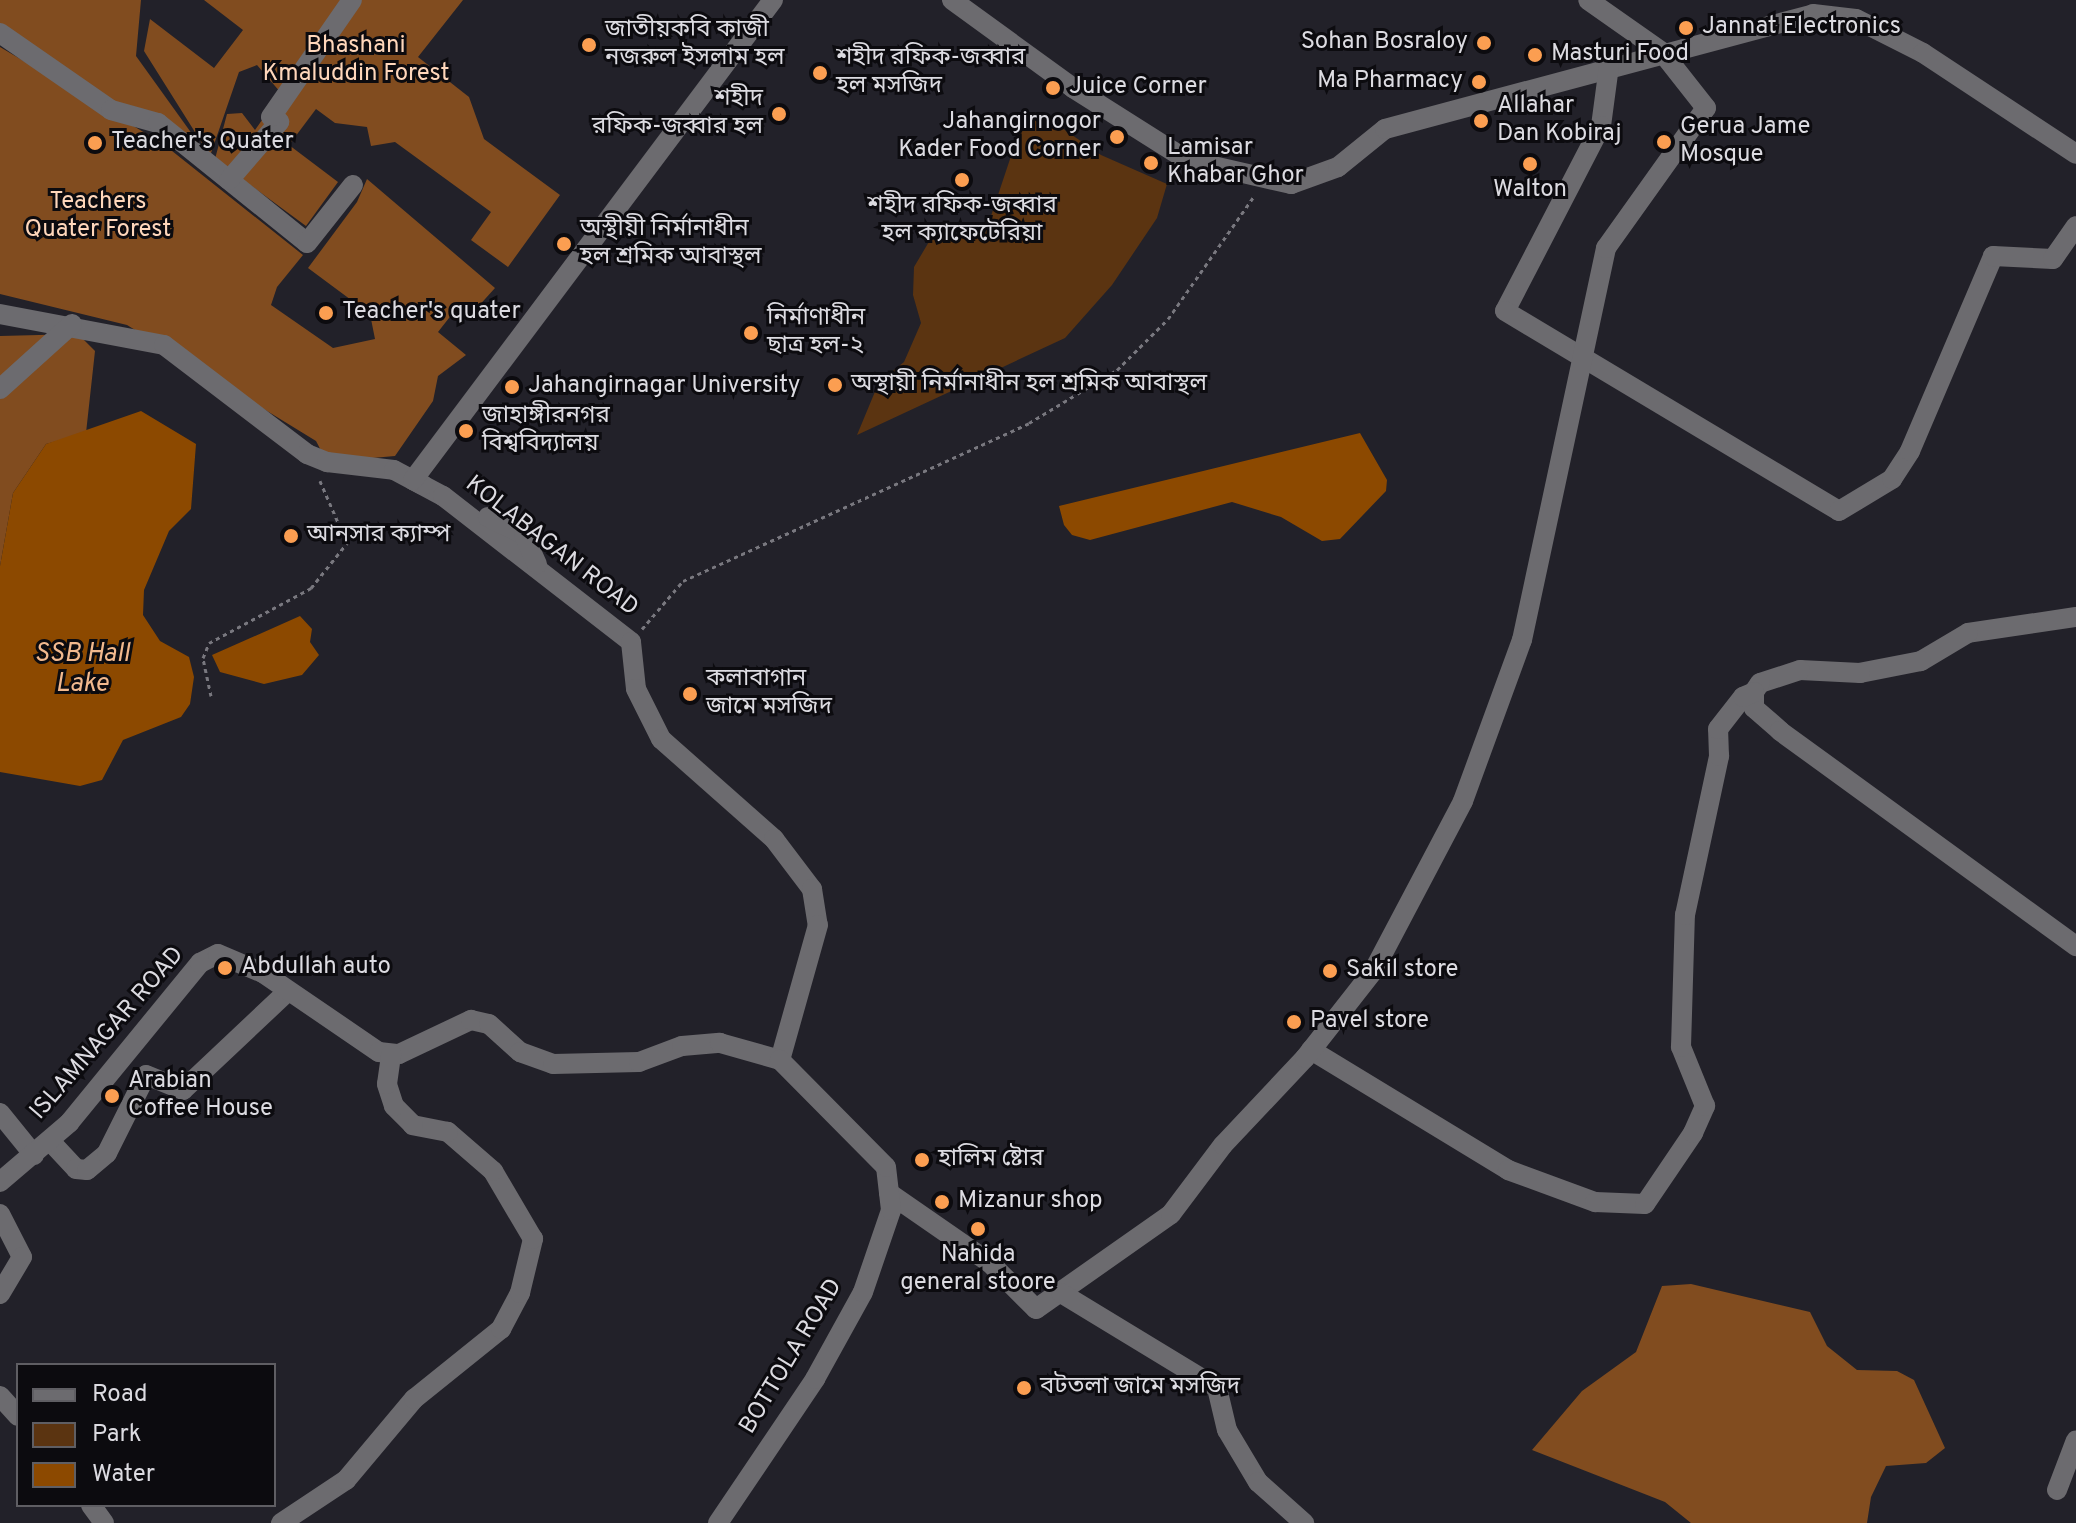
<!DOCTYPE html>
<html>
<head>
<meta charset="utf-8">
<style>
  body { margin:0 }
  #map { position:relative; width:2076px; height:1523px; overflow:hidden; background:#222129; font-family:Overpass,"Noto Sans Bengali",sans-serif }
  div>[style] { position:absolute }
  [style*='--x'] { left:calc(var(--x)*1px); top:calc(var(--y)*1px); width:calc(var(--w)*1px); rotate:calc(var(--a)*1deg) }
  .green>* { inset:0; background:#5b3411 }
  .forest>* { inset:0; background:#814c1f }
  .water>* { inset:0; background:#8c4900 }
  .path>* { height:3px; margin-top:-1.5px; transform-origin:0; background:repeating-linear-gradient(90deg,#79787f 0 4px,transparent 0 8px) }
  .minor>* { height:20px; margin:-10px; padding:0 10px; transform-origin:10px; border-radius:10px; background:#6c6b6f }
  .dots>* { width:22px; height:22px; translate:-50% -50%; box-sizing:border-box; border:4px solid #0c0b0f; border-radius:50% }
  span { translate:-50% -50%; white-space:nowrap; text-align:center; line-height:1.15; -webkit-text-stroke:6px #0c0b0f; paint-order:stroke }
  .poi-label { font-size:24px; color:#dcdbe1 }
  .left { translate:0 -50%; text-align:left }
  .right { translate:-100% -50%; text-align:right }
  .park-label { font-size:24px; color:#ffd7bb }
  .street-label { font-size:24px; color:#dcdbe1 }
  .water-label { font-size:26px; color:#f2b98e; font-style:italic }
  .legend { position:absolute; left:16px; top:1363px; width:260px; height:144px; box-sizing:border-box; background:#0c0b0f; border:2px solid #5f5e63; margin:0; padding:10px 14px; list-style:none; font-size:24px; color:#dcdbe1 }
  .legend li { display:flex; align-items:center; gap:16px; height:40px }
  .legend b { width:40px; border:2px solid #5f5e63 }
</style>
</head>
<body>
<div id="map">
  <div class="green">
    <div style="clip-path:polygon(1043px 115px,1101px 155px,1167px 184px,1157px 218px,1112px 285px,1065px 338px,857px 435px,879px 382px,904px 362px,921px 323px,913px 295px,914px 267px,930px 240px,985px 234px,1021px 126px)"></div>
  </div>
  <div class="forest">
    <div style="clip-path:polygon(0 0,141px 0,136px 56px,205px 152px,113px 104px,0 25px)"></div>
    <div style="clip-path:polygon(204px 0,463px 0,418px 57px,469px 97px,484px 139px,560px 195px,508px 267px,471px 240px,491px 212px,395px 142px,371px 146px,367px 127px,335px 123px,316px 109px,289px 145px,338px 182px,306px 226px,215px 159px,227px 114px,242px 113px,255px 130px,281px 93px,257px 65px,239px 72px,210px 156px,144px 51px,150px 19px,214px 68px,243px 30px)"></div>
    <div style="clip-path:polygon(0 47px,162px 143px,303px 255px,277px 287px,271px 305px,333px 348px,375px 339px,370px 314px,308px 268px,357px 202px,367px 179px,495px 288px,476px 309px,460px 304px,438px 332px,466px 355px,438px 376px,433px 401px,395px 456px,327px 462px,316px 441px,127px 325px,0 294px)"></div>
    <div style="clip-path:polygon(78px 334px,95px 351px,86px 433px,46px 444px,13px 493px,0 566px,0 336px)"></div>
    <div style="clip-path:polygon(1691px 1284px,1810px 1312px,1827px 1346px,1857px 1370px,1897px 1371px,1914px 1380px,1945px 1448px,1926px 1463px,1886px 1466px,1871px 1497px,1867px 1523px,1691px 1523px,1665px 1502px,1532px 1450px,1582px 1391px,1636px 1352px,1662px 1286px)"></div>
  </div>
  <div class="water">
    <div style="clip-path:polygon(141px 411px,196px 444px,191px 509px,169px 531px,144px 590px,143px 615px,160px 641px,189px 657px,194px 677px,190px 704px,181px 717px,123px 740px,102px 780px,80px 786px,0 772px,0 566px,13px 493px,46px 444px)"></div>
    <div style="clip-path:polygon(1360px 433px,1387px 480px,1386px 491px,1340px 539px,1322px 541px,1281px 517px,1232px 502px,1090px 540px,1072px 535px,1064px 525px,1059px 506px)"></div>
    <div style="clip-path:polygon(300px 616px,312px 629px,310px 642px,319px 655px,302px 675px,264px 684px,220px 672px,212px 655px)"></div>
  </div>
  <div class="path">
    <div style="--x:642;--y:629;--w:63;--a:-49.5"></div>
    <div style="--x:683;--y:581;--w:380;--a:-24.5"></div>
    <div style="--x:1029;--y:423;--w:103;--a:-31.1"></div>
    <div style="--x:1117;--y:370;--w:72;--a:-45"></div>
    <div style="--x:1168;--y:319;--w:150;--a:-55"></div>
    <div style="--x:211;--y:696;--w:39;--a:-102"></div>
    <div style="--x:203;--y:658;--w:16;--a:-68"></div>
    <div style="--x:209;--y:643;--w:116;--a:-28.3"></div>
    <div style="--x:311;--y:588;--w:58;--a:-51.3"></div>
    <div style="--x:347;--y:543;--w:68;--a:-113.5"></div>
  </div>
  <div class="minor">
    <div style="--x:952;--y:0;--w:150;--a:36"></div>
    <div style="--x:1073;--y:88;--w:135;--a:32.3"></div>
    <div style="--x:1187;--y:160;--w:107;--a:13"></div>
    <div style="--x:1291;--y:184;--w:50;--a:-19.9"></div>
    <div style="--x:1338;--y:167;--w:60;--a:-39"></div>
    <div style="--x:1385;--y:129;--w:443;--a:-15"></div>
    <div style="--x:1813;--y:14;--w:43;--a:6.6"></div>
    <div style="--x:1856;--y:19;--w:75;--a:26.9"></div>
    <div style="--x:1923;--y:53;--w:183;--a:33.4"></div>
    <div style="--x:0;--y:33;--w:135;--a:34.7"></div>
    <div style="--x:111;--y:110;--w:49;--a:15.5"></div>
    <div style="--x:158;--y:123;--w:191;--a:38.8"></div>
    <div style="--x:307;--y:243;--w:74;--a:-51.6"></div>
    <div style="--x:1609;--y:66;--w:61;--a:97.6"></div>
    <div style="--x:1601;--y:126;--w:208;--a:117.4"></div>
    <div style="--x:1505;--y:311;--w:389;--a:30.9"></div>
    <div style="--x:1839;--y:511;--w:62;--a:-31.1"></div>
    <div style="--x:1892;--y:479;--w:33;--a:-57"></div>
    <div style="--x:1910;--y:451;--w:212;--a:-66.9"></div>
    <div style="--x:1993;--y:256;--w:60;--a:2.9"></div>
    <div style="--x:2053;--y:259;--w:40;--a:-55.1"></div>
    <div style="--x:229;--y:180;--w:77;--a:-49.2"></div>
    <div style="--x:279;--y:122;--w:9;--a:-148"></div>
    <div style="--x:271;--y:117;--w:142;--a:-55.3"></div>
    <div style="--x:0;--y:314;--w:167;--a:10.7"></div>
    <div style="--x:164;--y:345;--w:180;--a:37.3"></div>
    <div style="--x:307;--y:454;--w:22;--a:22"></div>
    <div style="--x:327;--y:462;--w:67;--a:6.8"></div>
    <div style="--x:394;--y:470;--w:55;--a:28"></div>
    <div style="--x:443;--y:496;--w:238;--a:37.8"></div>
    <div style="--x:631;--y:642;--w:47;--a:83.9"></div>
    <div style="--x:636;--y:689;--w:56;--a:63.4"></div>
    <div style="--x:661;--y:739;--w:151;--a:41.5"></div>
    <div style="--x:774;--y:839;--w:63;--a:52.8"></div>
    <div style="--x:812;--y:889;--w:36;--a:81"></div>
    <div style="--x:818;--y:925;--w:140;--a:105.7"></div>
    <div style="--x:0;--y:389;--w:97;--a:-42.1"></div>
    <div style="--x:423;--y:485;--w:11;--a:-153"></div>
    <div style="--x:413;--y:480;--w:600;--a:-53.13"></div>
    <div style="--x:488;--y:517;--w:40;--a:26.6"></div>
    <div style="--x:524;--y:535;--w:32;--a:66"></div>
    <div style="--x:2076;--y:617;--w:109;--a:171.6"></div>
    <div style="--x:1968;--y:633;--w:55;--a:149.2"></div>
    <div style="--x:1921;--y:661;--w:62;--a:168.9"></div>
    <div style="--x:1860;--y:673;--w:60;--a:-177.1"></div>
    <div style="--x:1800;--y:670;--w:42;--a:162"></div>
    <div style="--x:1760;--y:683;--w:11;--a:124"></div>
    <div style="--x:1754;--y:692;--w:16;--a:90"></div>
    <div style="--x:1754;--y:708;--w:35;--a:41"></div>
    <div style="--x:1780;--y:731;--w:366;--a:36"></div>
    <div style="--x:1311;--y:1050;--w:231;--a:31.3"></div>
    <div style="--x:1508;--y:1170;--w:93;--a:20.2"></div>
    <div style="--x:1595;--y:1202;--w:50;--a:2.3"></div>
    <div style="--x:1645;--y:1204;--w:86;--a:-55.9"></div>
    <div style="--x:1693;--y:1133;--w:30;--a:-66"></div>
    <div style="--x:1705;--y:1106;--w:64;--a:-112.1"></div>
    <div style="--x:1681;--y:1047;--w:132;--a:-88.3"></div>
    <div style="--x:1685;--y:915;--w:163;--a:-77.9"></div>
    <div style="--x:1719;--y:756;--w:27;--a:-92"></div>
    <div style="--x:1718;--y:729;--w:41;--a:-52"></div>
    <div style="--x:1743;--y:697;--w:12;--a:-24"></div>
    <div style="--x:0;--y:1113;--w:54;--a:51"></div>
    <div style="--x:50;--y:1141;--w:38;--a:47"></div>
    <div style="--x:76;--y:1169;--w:11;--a:5"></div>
    <div style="--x:87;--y:1170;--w:26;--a:-40"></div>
    <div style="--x:107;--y:1153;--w:87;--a:-63.4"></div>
    <div style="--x:146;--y:1075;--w:40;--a:22"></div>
    <div style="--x:183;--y:1090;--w:144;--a:-43.3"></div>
    <div style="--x:0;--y:1182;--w:91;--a:-40.5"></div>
    <div style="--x:69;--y:1123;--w:207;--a:-50.7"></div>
    <div style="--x:200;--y:963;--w:20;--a:-27"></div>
    <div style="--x:218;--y:954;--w:49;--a:22.9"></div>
    <div style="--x:263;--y:973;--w:140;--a:34.3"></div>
    <div style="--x:379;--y:1052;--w:20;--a:6"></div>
    <div style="--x:399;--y:1054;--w:80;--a:-25.3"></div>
    <div style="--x:471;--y:1020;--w:18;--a:13"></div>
    <div style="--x:489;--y:1024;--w:42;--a:42.1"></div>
    <div style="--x:520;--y:1052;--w:35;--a:20"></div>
    <div style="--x:553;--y:1064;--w:86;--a:-1.3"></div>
    <div style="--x:639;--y:1062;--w:46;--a:-20.4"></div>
    <div style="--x:682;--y:1046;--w:38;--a:-5"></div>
    <div style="--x:720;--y:1043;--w:62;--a:15.8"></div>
    <div style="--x:889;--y:1193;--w:123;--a:34.7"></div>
    <div style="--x:990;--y:1263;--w:65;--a:45"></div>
    <div style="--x:1036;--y:1309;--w:165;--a:-35.1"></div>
    <div style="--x:1171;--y:1214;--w:86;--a:-53"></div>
    <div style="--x:1223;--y:1145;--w:120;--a:-46.7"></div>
    <div style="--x:1305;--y:1058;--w:112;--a:-51.9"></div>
    <div style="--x:1374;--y:970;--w:191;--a:-62.2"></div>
    <div style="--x:1463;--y:801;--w:171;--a:-69.9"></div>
    <div style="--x:1522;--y:640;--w:401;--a:-77.9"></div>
    <div style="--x:1606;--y:248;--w:172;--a:-54.5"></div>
    <div style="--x:1706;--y:108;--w:71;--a:-128.2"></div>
    <div style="--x:1662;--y:52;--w:90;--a:-144.9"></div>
    <div style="--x:0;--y:1214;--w:48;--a:62.9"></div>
    <div style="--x:22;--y:1257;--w:43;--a:120.7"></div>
    <div style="--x:1061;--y:1293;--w:183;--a:31.3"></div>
    <div style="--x:1217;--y:1388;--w:43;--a:76.6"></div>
    <div style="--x:1227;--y:1430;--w:61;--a:59.2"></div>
    <div style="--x:1258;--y:1482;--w:62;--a:41.7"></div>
    <div style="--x:0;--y:1396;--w:27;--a:48"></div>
    <div style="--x:2057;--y:1490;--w:53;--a:-69.2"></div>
    <div style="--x:91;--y:1505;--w:22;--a:54"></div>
    <div style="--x:281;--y:1523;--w:78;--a:-33.5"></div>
    <div style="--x:346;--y:1480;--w:106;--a:-50"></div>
    <div style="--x:414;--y:1399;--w:112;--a:-38.8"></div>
    <div style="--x:501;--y:1329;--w:41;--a:-62.2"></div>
    <div style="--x:520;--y:1293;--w:56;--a:-76.5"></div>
    <div style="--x:533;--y:1239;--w:79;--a:-120.5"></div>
    <div style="--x:493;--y:1171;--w:60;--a:-139.1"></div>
    <div style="--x:448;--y:1132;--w:36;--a:-169"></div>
    <div style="--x:413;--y:1125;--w:27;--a:-135"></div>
    <div style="--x:394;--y:1106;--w:23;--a:-108"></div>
    <div style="--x:387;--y:1084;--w:30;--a:-82"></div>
    <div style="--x:718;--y:1523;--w:174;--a:-56"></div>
    <div style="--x:815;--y:1379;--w:99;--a:-61.1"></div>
    <div style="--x:863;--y:1292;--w:87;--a:-71.1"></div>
    <div style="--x:891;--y:1210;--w:43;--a:-96.6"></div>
    <div style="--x:886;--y:1167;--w:151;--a:-134.7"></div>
  </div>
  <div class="dots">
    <div style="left:1686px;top:28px;background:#fb9e51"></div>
    <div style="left:1484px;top:43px;background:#fb9e51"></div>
    <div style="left:589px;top:45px;background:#fb9e51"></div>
    <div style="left:1535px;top:55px;background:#fb9e51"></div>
    <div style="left:820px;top:73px;background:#fb9e51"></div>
    <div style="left:1479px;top:82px;background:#fb9e51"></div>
    <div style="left:1053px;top:88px;background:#fb9e51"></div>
    <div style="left:779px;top:114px;background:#fb9e51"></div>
    <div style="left:1481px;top:121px;background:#fb9e51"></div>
    <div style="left:1117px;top:137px;background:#fb9e51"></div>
    <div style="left:1664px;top:142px;background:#fb9e51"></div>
    <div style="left:95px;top:143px;background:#fb9e51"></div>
    <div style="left:1151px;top:163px;background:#fb9e51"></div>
    <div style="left:1530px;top:164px;background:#fb9e51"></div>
    <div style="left:962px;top:180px;background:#fb9e51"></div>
    <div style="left:564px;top:244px;background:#fb9e51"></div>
    <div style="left:326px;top:313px;background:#fb9e51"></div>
    <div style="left:751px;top:333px;background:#fb9e51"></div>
    <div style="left:835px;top:385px;background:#fb9e51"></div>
    <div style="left:512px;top:387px;background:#fb9e51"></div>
    <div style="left:466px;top:431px;background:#fb9e51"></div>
    <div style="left:291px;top:536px;background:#fb9e51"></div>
    <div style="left:690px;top:694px;background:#fb9e51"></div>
    <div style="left:225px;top:968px;background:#fb9e51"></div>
    <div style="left:1330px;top:971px;background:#fb9e51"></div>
    <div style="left:1294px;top:1022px;background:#fb9e51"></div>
    <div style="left:112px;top:1096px;background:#fb9e51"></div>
    <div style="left:922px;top:1160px;background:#fb9e51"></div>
    <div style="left:942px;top:1202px;background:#fb9e51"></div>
    <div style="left:978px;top:1229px;background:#fb9e51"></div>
    <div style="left:1024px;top:1388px;background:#fb9e51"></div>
  </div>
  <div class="poi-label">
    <span class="left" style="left:1702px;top:28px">Jannat Electronics</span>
    <span class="left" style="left:605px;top:45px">জাতীয়কবি কাজী<br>নজরুল ইসলাম হল</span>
    <span class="right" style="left:1468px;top:43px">Sohan Bosraloy</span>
    <span class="left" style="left:1551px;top:55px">Masturi Food</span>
    <span class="left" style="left:836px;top:73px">শহীদ রফিক-জব্বার<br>হল মসজিদ</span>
    <span class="right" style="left:1463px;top:82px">Ma Pharmacy</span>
    <span class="left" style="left:1069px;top:88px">Juice Corner</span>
    <span class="right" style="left:763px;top:114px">শহীদ<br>রফিক-জব্বার হল</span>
    <span class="left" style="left:1497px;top:121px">Allahar<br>Dan Kobiraj</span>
    <span class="right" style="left:1101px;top:137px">Jahangirnogor<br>Kader Food Corner</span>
    <span class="left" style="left:1680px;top:142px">Gerua Jame<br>Mosque</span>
    <span class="left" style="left:111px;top:143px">Teacher's Quater</span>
    <span class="left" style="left:1167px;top:163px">Lamisar<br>Khabar Ghor</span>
    <span style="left:1530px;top:191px">Walton</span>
    <span style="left:962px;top:221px">শহীদ রফিক-জব্বার<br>হল ক্যাফেটেরিয়া</span>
    <span class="left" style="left:580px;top:244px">অস্থীয়ী নির্মানাধীন<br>হল শ্রমিক আবাস্থল</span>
    <span class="left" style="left:342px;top:313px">Teacher's quater</span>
    <span class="left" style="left:767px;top:333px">নির্মাণাধীন<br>ছাত্র হল-২</span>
    <span class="left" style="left:851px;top:385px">অস্থায়ী নির্মানাধীন হল শ্রমিক আবাস্থল</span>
    <span class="left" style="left:528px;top:387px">Jahangirnagar University</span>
    <span class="left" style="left:482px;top:431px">জাহাঙ্গীরনগর<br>বিশ্ববিদ্যালয়</span>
    <span class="left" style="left:307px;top:536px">আনসার ক্যাম্প</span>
    <span class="left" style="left:706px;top:694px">কলাবাগান<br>জামে মসজিদ</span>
    <span class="left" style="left:241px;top:968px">Abdullah auto</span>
    <span class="left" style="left:1346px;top:971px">Sakil store</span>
    <span class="left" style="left:1310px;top:1022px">Pavel store</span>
    <span class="left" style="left:128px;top:1096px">Arabian<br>Coffee House</span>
    <span class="left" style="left:938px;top:1160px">হালিম ষ্টোর</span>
    <span class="left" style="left:958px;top:1202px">Mizanur shop</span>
    <span style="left:978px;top:1270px">Nahida<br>general stoore</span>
    <span class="left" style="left:1040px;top:1388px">বটতলা জামে মসজিদ</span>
  </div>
  <div class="park-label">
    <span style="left:356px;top:61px">Bhashani<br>Kmaluddin Forest</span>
    <span style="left:98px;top:217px">Teachers<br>Quater Forest</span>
  </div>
  <div class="street-label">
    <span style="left:551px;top:547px;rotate:38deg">KOLABAGAN ROAD</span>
    <span style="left:108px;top:1034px;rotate:-49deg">ISLAMNAGAR ROAD</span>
    <span style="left:792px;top:1357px;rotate:-59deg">BOTTOLA ROAD</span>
  </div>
  <div class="water-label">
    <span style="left:82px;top:670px">SSB Hall<br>Lake</span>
  </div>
  <ul class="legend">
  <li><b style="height:10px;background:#6c6b6f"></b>Road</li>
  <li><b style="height:22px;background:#5b3411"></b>Park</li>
  <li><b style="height:22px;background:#8c4900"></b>Water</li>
  </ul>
</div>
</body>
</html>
